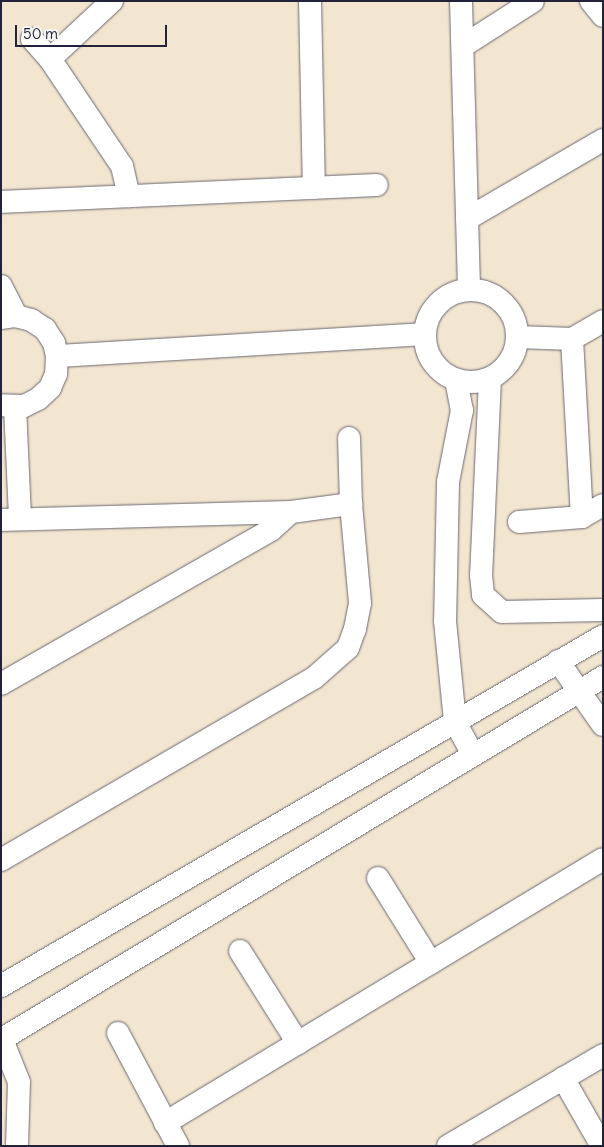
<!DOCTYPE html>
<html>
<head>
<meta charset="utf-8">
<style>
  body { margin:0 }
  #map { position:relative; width:604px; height:1147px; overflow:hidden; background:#f2e6d1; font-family:Delius,sans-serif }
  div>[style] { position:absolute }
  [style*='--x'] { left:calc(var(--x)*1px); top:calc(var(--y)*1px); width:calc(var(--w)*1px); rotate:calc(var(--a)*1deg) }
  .roads { filter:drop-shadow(0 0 1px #6b6770) drop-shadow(0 0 1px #6b6770) }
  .minor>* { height:22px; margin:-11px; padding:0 11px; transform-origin:11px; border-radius:11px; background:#fff }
  .minor>.ring { margin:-11px; padding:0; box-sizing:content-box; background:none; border:22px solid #fff; border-radius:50% }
  span { translate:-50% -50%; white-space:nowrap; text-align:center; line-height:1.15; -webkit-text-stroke:5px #f6f6f2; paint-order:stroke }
  .frame { position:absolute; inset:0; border:2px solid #22223b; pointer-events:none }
  .scale { position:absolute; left:15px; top:25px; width:152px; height:22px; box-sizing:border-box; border:2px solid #22223b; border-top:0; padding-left:6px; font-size:15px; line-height:18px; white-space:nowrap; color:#22223b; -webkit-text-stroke:4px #f6f6f2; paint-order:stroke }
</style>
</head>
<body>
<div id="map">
  <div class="roads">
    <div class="minor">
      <div style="--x:310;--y:1;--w:187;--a:88.8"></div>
      <div style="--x:461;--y:1;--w:287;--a:88.4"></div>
      <div style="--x:591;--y:1;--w:19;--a:51"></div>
      <div style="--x:32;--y:39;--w:27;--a:48"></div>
      <div style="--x:50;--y:59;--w:129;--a:56.1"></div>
      <div style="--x:122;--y:166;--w:31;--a:77"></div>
      <div style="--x:463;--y:46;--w:83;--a:-32.7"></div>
      <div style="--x:50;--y:59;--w:85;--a:-43.1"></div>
      <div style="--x:1;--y:202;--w:376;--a:-2.6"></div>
      <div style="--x:467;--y:219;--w:157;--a:-30.2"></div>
      <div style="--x:1;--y:286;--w:34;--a:63"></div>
      <div class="ring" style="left:425px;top:290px;width:70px;height:70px"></div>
      <div style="--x:1;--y:318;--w:15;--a:-8"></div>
      <div style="--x:16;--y:316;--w:16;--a:15"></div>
      <div style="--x:31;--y:320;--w:17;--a:33"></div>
      <div style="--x:45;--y:329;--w:17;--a:57"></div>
      <div style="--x:54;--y:343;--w:13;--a:77"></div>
      <div style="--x:57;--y:356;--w:18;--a:93"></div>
      <div style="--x:56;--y:374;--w:15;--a:113"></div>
      <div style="--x:50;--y:388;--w:16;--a:137"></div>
      <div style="--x:38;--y:399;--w:16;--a:153"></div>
      <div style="--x:24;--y:406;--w:23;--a:-178"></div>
      <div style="--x:518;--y:337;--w:54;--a:2.1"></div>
      <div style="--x:572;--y:339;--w:36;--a:-30"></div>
      <div style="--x:572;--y:339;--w:178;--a:86.8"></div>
      <div style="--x:57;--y:356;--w:367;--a:-3.4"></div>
      <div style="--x:490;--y:379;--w:196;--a:92.6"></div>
      <div style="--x:481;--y:575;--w:20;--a:84"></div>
      <div style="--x:483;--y:595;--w:25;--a:42"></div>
      <div style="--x:502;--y:612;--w:101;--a:-1.1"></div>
      <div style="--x:456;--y:380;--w:31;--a:79"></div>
      <div style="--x:462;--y:410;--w:73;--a:101"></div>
      <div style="--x:448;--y:482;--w:139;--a:91.2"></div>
      <div style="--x:445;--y:621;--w:101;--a:84.3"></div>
      <div style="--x:455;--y:722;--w:38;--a:61"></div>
      <div style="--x:15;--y:407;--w:112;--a:87.4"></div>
      <div style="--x:1;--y:520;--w:290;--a:-1.6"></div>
      <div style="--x:291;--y:512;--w:61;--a:-7.6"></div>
      <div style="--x:519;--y:522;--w:63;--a:-4.5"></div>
      <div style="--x:582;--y:517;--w:24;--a:-30"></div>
      <div style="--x:558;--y:661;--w:78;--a:54.9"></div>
      <div style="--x:1;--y:684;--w:311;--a:-29.7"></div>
      <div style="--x:271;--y:530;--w:27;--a:-42"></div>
      <div style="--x:1;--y:860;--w:362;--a:-30.2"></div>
      <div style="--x:314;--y:678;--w:45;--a:-41.4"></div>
      <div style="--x:348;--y:648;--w:20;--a:-70"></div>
      <div style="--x:355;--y:629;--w:26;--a:-79"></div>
      <div style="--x:360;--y:603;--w:99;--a:-95.2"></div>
      <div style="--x:351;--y:504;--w:66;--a:-91.7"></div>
      <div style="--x:378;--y:878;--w:100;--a:58.1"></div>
      <div style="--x:240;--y:951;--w:109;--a:57.8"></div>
      <div style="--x:1;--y:986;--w:696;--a:-30.17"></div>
      <div style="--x:118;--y:1033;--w:128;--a:62"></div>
      <div style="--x:1;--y:1037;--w:48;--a:68.2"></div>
      <div style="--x:19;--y:1082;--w:64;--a:91.8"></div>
      <div style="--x:2;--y:1039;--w:702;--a:-31.06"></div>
      <div style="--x:563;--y:1078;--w:78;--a:60.2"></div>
      <div style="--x:165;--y:1123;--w:511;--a:-31.08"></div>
      <div style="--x:448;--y:1146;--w:180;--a:-30.4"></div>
    </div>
  </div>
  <div class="frame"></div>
  <div class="scale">50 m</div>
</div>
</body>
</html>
